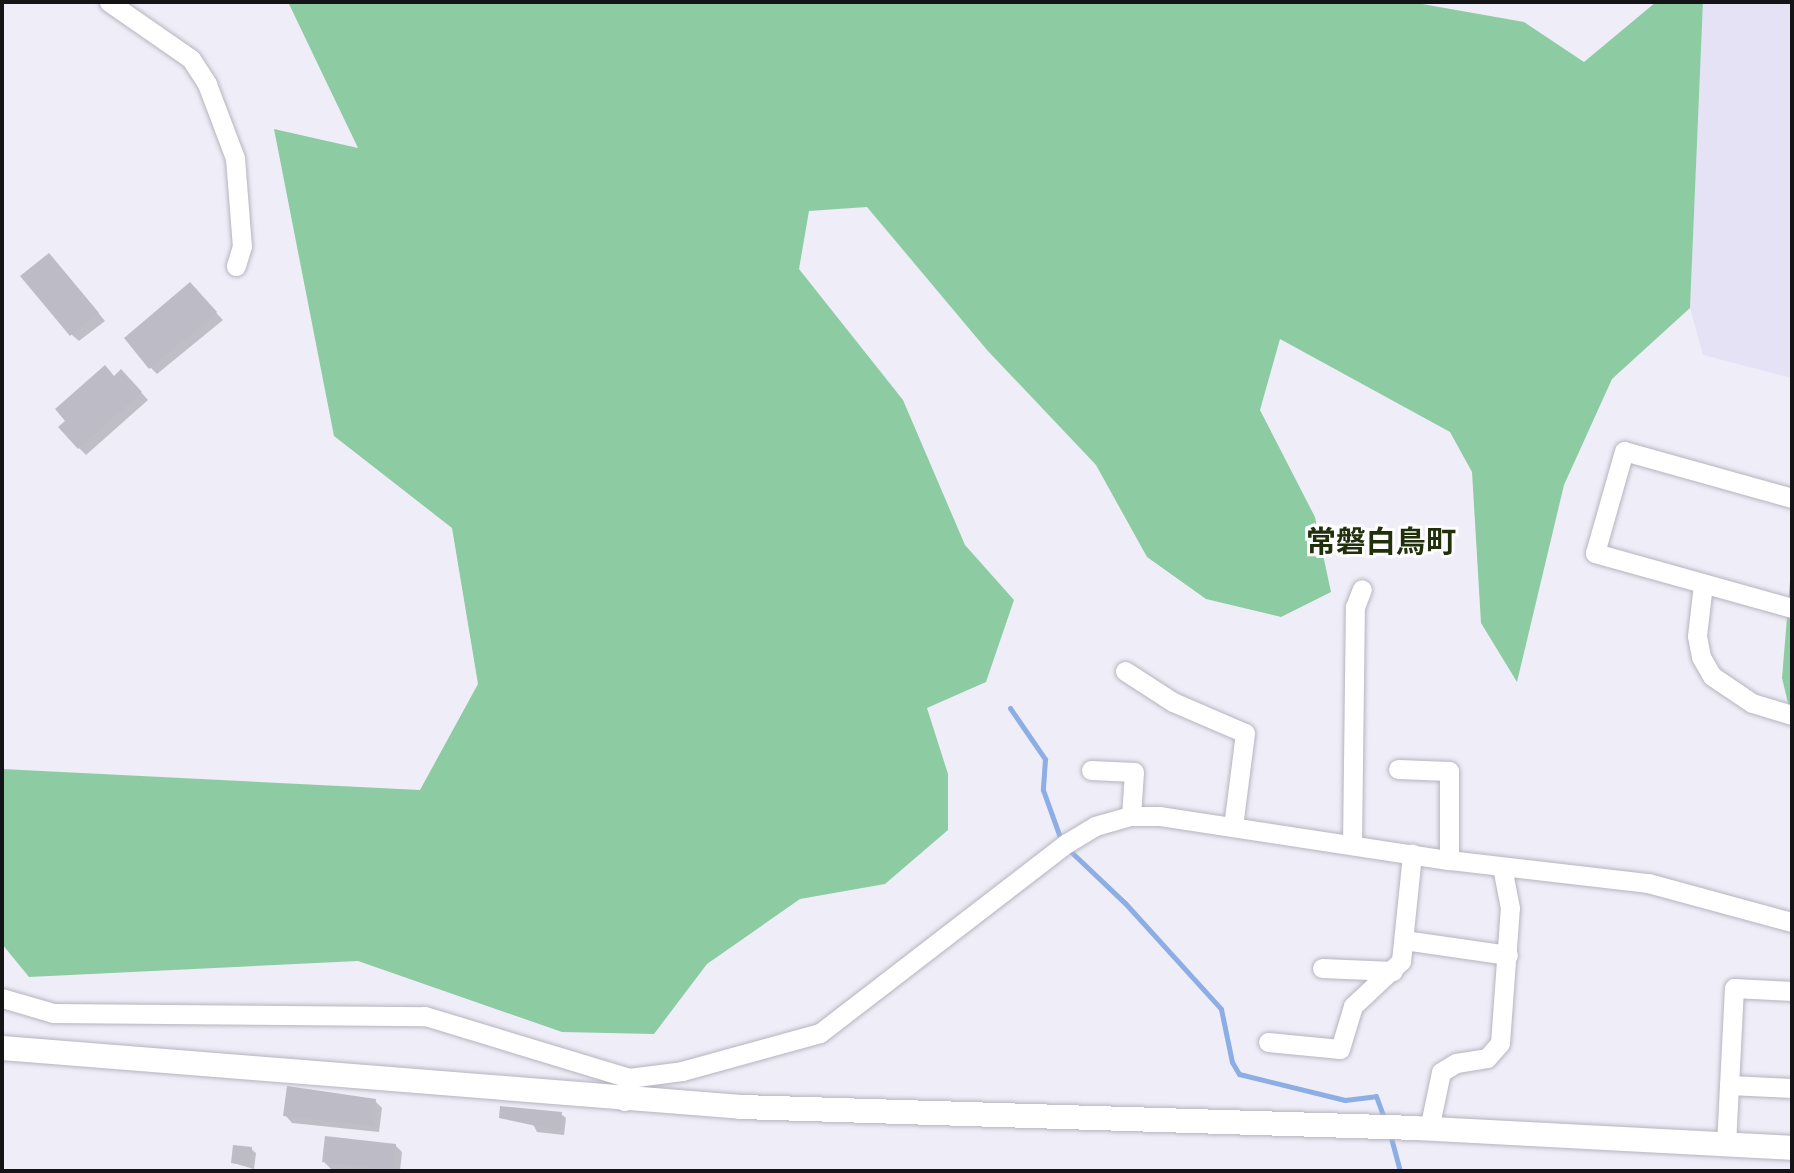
<!DOCTYPE html>
<html>
<head>
<meta charset="utf-8">
<style>
  body { margin:0 }
  #map { position:relative; width:1794px; height:1173px; overflow:hidden; background:#efeef8; font-family:"PT Sans Narrow","Noto Sans JP",sans-serif }
  div>[style] { position:absolute }
  [style*='--x'] { left:calc(var(--x)*1px); top:calc(var(--y)*1px); width:calc(var(--w)*1px); rotate:calc(var(--a)*1deg) }
  .built>* { inset:0; background:#e4e2f4 }
  .forest>* { inset:0; background:#8dcca2 }
  .shadow>* { inset:0; background:#0003 }
  .stream>* { height:5px; margin:-2.5px; padding:0 2.5px; transform-origin:2.5px; border-radius:2.5px; background:#8daee5 }
  .building>* { inset:0; background:#bdbcc6 }
  .roads { filter:drop-shadow(0 0 2px #b5b4be) drop-shadow(0 0 2px #b5b4be) }
  .minor>* { height:19px; margin:-9.5px; padding:0 9.5px; transform-origin:9.5px; border-radius:9.5px; background:#fff }
  .tertiary>* { height:24px; margin:-12px; padding:0 12px; transform-origin:12px; border-radius:12px; background:#fff }
  span { translate:-50% -50%; white-space:nowrap; text-align:center; line-height:1.15; -webkit-text-stroke:6px #fdfcfe; paint-order:stroke }
  .quarter-label { font-size:30px; color:#212f0a; font-weight:700 }
  .frame { position:absolute; inset:0; border:4px solid #141417; pointer-events:none }
</style>
</head>
<body>
<div id="map">
  <div class="built">
    <div style="clip-path:polygon(1703px 2px,1792px 2px,1792px 378px,1703px 355px,1690px 308px)"></div>
  </div>
  <div class="forest">
    <div style="clip-path:polygon(288px 2px,1411px 2px,1524px 22px,1584px 62px,1656px 2px,1703px 2px,1690px 308px,1612px 379px,1564px 485px,1517px 682px,1481px 623px,1472px 472px,1450px 432px,1280px 339px,1260px 410px,1315px 517px,1331px 592px,1281px 617px,1206px 599px,1147px 557px,1096px 465px,987px 350px,867px 207px,809px 211px,799px 269px,903px 400px,965px 545px,1014px 600px,986px 682px,927px 708px,948px 774px,948px 830px,885px 884px,800px 899px,707px 964px,654px 1034px,562px 1032px,358px 961px,29px 977px,2px 944px,2px 769px,420px 790px,478px 684px,452px 528px,334px 436px,274px 129px,358px 148px)"></div>
    <div style="clip-path:polygon(1792px 557px,1792px 720px,1782px 678px)"></div>
  </div>
  <div class="shadow">
    <div style="clip-path:polygon(56px 262px,105px 321px,79px 341px,72px 335px)"></div>
    <div style="clip-path:polygon(197px 292px,223px 320px,157px 374px,150px 367px)"></div>
    <div style="clip-path:polygon(114px 378px,128px 378px,148px 400px,86px 455px,79px 448px)"></div>
    <div style="clip-path:polygon(375px 1101px,382px 1108px,379px 1132px,292px 1123px,285px 1115px)"></div>
    <div style="clip-path:polygon(561px 1114px,566px 1118px,564px 1135px,537px 1132px,533px 1124px,501px 1117px)"></div>
    <div style="clip-path:polygon(395px 1145px,402px 1152px,400px 1171px,331px 1169px,324px 1162px)"></div>
    <div style="clip-path:polygon(251px 1149px,256px 1153px,254px 1169px,233px 1163px)"></div>
  </div>
  <div class="stream">
    <div style="--x:1010;--y:708;--w:62;--a:55.5"></div>
    <div style="--x:1045;--y:759;--w:31;--a:94"></div>
    <div style="--x:1043;--y:790;--w:53;--a:70.2"></div>
    <div style="--x:1067;--y:848;--w:80;--a:43.5"></div>
    <div style="--x:1125;--y:903;--w:143;--a:47.8"></div>
    <div style="--x:1221;--y:1009;--w:54;--a:78.3"></div>
    <div style="--x:1232;--y:1062;--w:14;--a:60"></div>
    <div style="--x:1239;--y:1074;--w:109;--a:13.8"></div>
    <div style="--x:1345;--y:1100;--w:31;--a:-7"></div>
    <div style="--x:1376;--y:1096;--w:23;--a:70"></div>
    <div style="--x:1390;--y:1134;--w:38;--a:75"></div>
  </div>
  <div class="building">
    <div style="clip-path:polygon(49px 253px,99px 313px,70px 336px,20px 276px)"></div>
    <div style="clip-path:polygon(190px 282px,217px 312px,149px 369px,124px 338px)"></div>
    <div style="clip-path:polygon(105px 365px,114px 376px,121px 369px,142px 392px,78px 449px,58px 427px,65px 421px,55px 409px)"></div>
    <div style="clip-path:polygon(287px 1086px,376px 1099px,373px 1126px,283px 1116px)"></div>
    <div style="clip-path:polygon(500px 1106px,562px 1112px,560px 1131px,499px 1118px)"></div>
    <div style="clip-path:polygon(325px 1136px,396px 1144px,393px 1170px,322px 1162px)"></div>
    <div style="clip-path:polygon(233px 1145px,252px 1147px,250px 1166px,231px 1163px)"></div>
  </div>
  <div class="roads">
    <div class="minor">
      <div style="--x:109;--y:2;--w:100;--a:34.8"></div>
      <div style="--x:191;--y:59;--w:30;--a:57"></div>
      <div style="--x:207;--y:84;--w:79;--a:69.3"></div>
      <div style="--x:235;--y:158;--w:88;--a:85.5"></div>
      <div style="--x:242;--y:246;--w:21;--a:107"></div>
      <div style="--x:1792;--y:498;--w:174;--a:-164.4"></div>
      <div style="--x:1624;--y:451;--w:106;--a:105.9"></div>
      <div style="--x:1595;--y:553;--w:205;--a:15.6"></div>
      <div style="--x:1703;--y:584;--w:52;--a:96.6"></div>
      <div style="--x:1697;--y:636;--w:21;--a:79"></div>
      <div style="--x:1701;--y:657;--w:22;--a:60"></div>
      <div style="--x:1712;--y:676;--w:48;--a:34"></div>
      <div style="--x:1752;--y:703;--w:42;--a:16.7"></div>
      <div style="--x:1125;--y:671;--w:57;--a:32.9"></div>
      <div style="--x:1173;--y:702;--w:78;--a:23.3"></div>
      <div style="--x:1245;--y:733;--w:95;--a:97.3"></div>
      <div style="--x:1398;--y:769;--w:51;--a:2.2"></div>
      <div style="--x:1449;--y:771;--w:89;--a:90"></div>
      <div style="--x:1091;--y:770;--w:43;--a:2.7"></div>
      <div style="--x:1134;--y:772;--w:44;--a:93.9"></div>
      <div style="--x:1352;--y:845;--w:238;--a:-89.3"></div>
      <div style="--x:1355;--y:607;--w:19;--a:-69"></div>
      <div style="--x:1404;--y:940;--w:105;--a:8.2"></div>
      <div style="--x:1322;--y:968;--w:71;--a:2.4"></div>
      <div style="--x:2;--y:998;--w:53;--a:16.4"></div>
      <div style="--x:53;--y:1013;--w:372;--a:0.5"></div>
      <div style="--x:425;--y:1016;--w:213;--a:16.9"></div>
      <div style="--x:1268;--y:1042;--w:72;--a:5.6"></div>
      <div style="--x:1340;--y:1049;--w:45;--a:-73.2"></div>
      <div style="--x:1353;--y:1006;--w:66;--a:-43.2"></div>
      <div style="--x:1401;--y:961;--w:108;--a:-84.1"></div>
      <div style="--x:1729;--y:1085;--w:63;--a:2.7"></div>
      <div style="--x:624;--y:1101;--w:24;--a:-78"></div>
      <div style="--x:629;--y:1078;--w:53;--a:-7.5"></div>
      <div style="--x:682;--y:1071;--w:143;--a:-15.4"></div>
      <div style="--x:820;--y:1033;--w:312;--a:-37.6"></div>
      <div style="--x:1067;--y:843;--w:33;--a:-31"></div>
      <div style="--x:1095;--y:826;--w:37;--a:-16"></div>
      <div style="--x:1131;--y:816;--w:29;--a:0"></div>
      <div style="--x:1160;--y:816;--w:292;--a:8.7"></div>
      <div style="--x:1449;--y:860;--w:200;--a:6.6"></div>
      <div style="--x:1648;--y:883;--w:149;--a:15.2"></div>
      <div style="--x:1429;--y:1129;--w:58;--a:-78.1"></div>
      <div style="--x:1441;--y:1072;--w:17;--a:-31"></div>
      <div style="--x:1456;--y:1063;--w:31;--a:-9"></div>
      <div style="--x:1487;--y:1058;--w:20;--a:-49"></div>
      <div style="--x:1500;--y:1043;--w:135;--a:-85.8"></div>
      <div style="--x:1510;--y:908;--w:42;--a:-101"></div>
      <div style="--x:1726;--y:1145;--w:157;--a:-87.1"></div>
      <div style="--x:1734;--y:988;--w:58;--a:3"></div>
    </div>
    <div class="tertiary">
      <div style="--x:2;--y:1048;--w:741;--a:4.56"></div>
      <div style="--x:741;--y:1107;--w:674;--a:1.78"></div>
      <div style="--x:1415;--y:1128;--w:378;--a:3"></div>
    </div>
  </div>
  <div class="quarter-label">
    <span style="left:1381px;top:541px">常磐白鳥町</span>
  </div>
  <div class="frame"></div>
</div>
</body>
</html>
